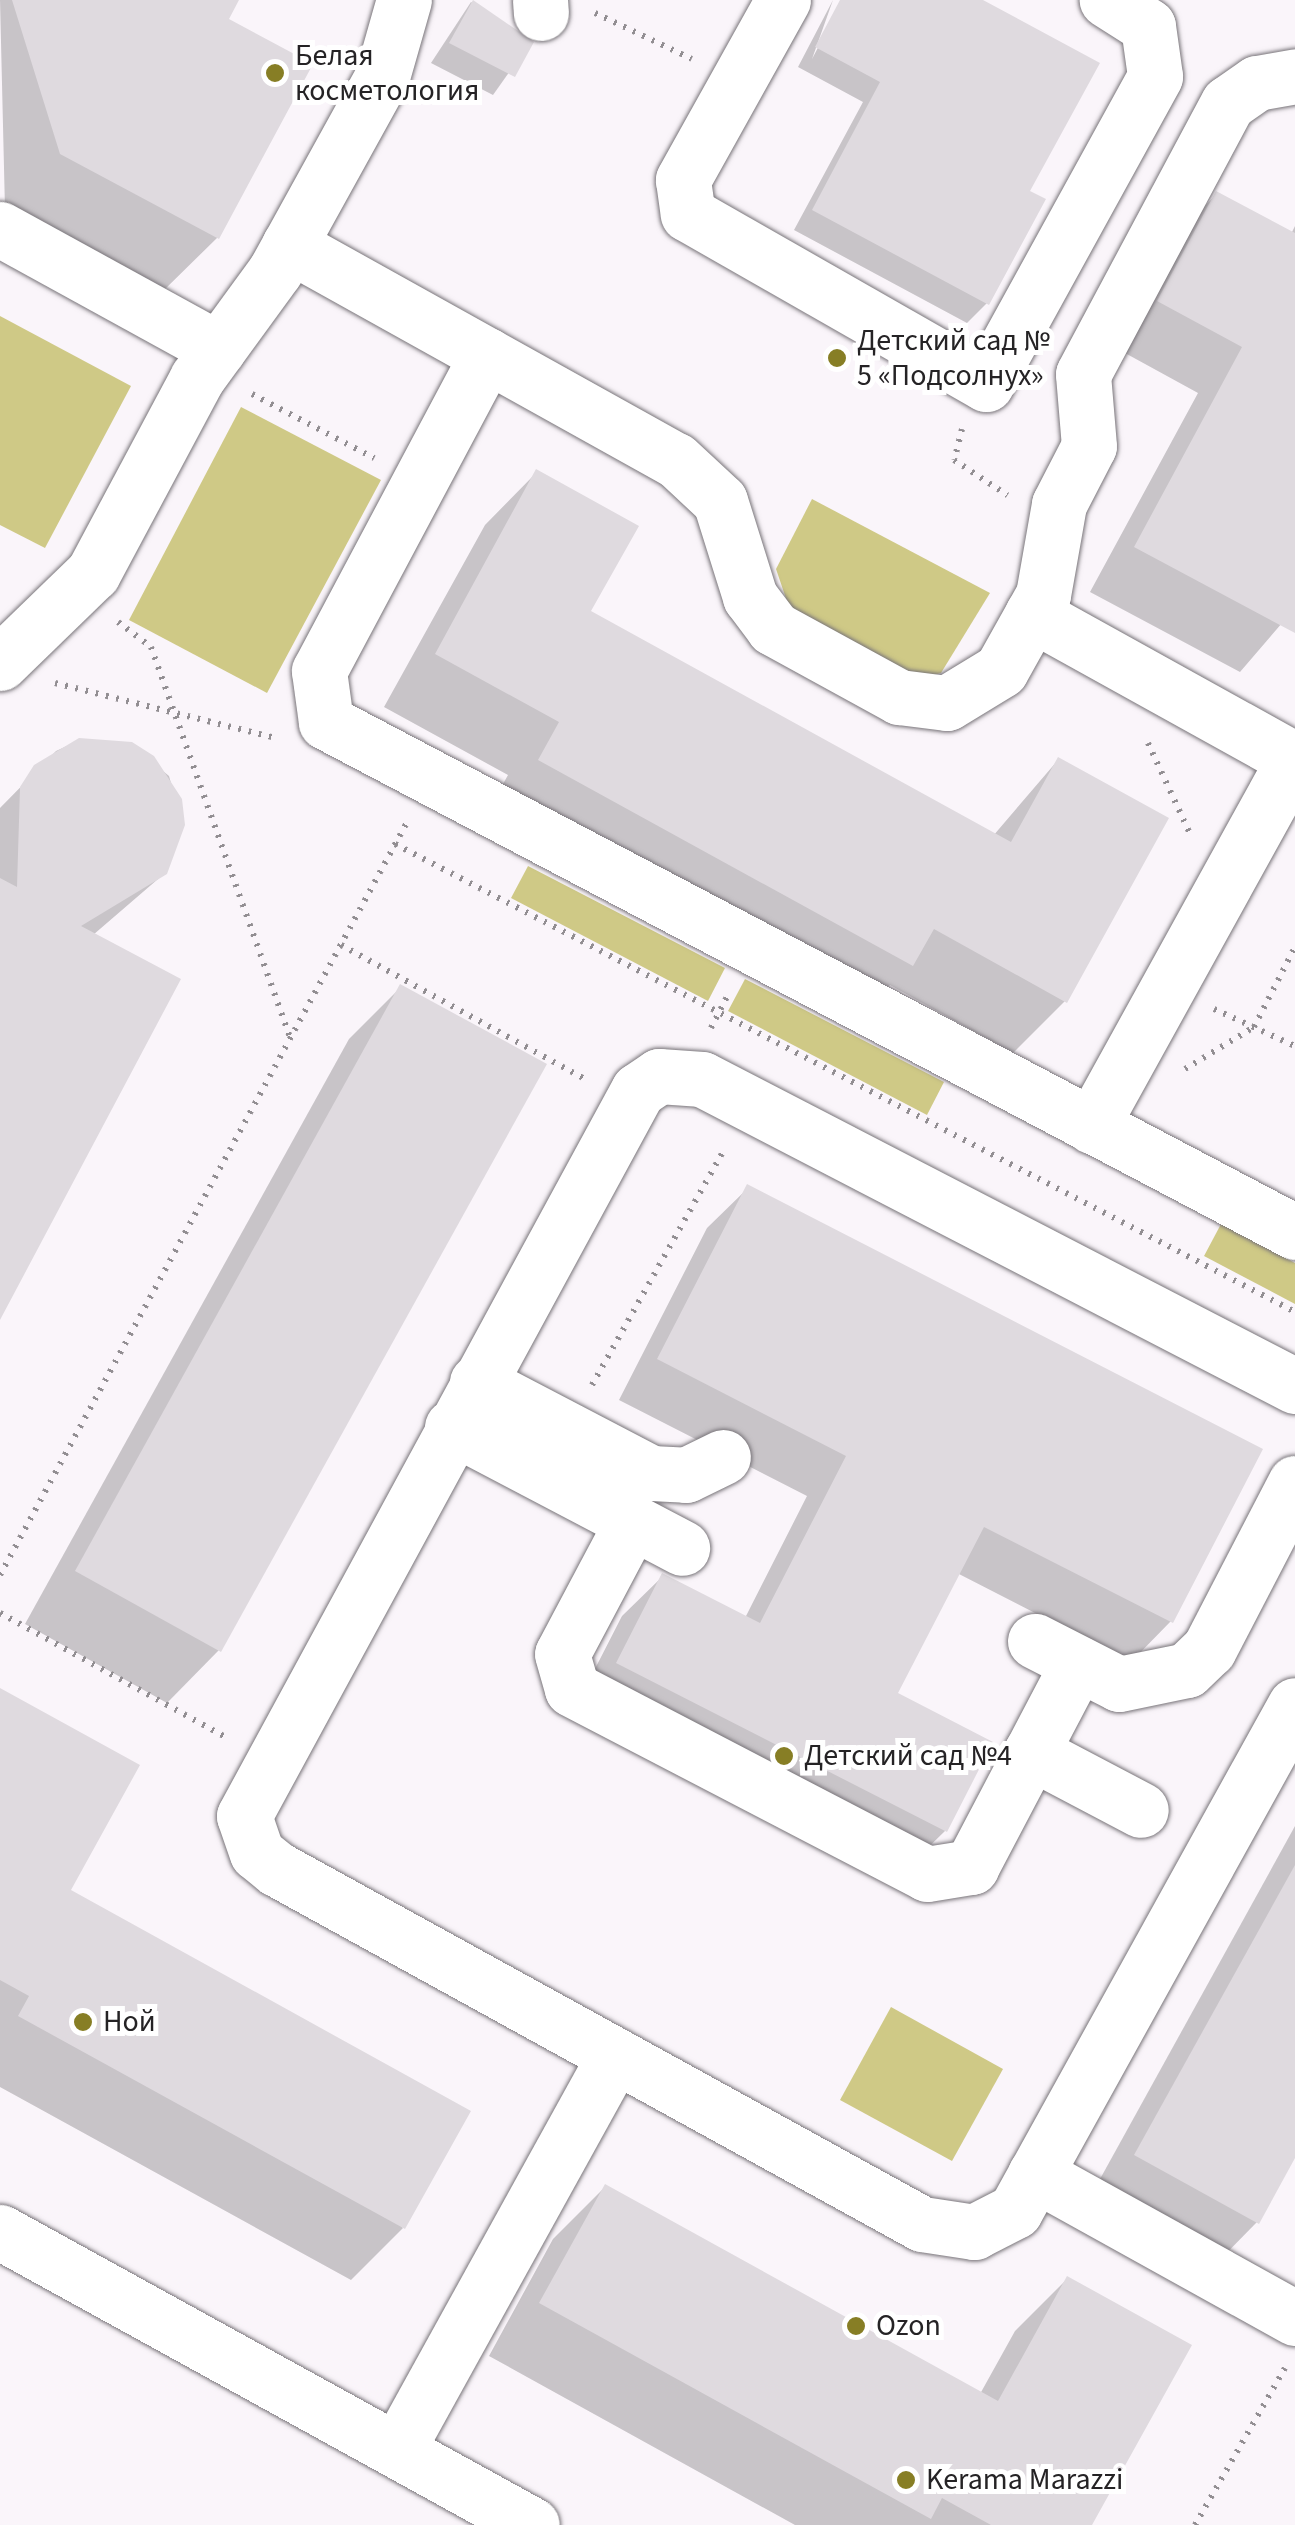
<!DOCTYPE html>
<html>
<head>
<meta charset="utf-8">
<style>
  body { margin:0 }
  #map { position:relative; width:1295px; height:2525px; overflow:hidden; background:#faf5fa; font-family:"Source Sans 3",sans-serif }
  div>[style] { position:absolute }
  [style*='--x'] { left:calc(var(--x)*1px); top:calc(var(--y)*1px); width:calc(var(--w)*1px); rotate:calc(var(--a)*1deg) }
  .green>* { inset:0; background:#cfc986 }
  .shadow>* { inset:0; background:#0003 }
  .building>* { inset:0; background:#dfdadf }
  .path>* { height:6px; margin-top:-3px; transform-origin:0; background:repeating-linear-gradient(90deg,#928e92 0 2.5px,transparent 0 10.5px) }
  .roads { filter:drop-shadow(0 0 2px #787479) drop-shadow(0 0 2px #787479) }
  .minor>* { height:55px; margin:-27.5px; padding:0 27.5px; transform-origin:27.5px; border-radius:27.5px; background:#fff }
  .dots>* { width:28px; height:28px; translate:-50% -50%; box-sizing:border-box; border:5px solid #fff; border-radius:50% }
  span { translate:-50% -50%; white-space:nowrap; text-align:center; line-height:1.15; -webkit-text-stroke:10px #fff; paint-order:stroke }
  .poi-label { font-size:30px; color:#252325 }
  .left { translate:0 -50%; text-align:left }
</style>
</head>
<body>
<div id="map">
  <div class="green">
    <div style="clip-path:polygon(0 316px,131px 386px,45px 548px,0 525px)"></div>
    <div style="clip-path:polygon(241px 407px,381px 480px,267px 693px,129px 620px)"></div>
    <div style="clip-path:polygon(812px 499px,990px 593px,941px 673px,919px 679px,792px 616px,776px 569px)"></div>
    <div style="clip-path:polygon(528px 866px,725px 968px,708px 1001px,511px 898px)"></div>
    <div style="clip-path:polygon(745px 979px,944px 1082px,927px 1115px,728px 1011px)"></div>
    <div style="clip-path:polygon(1221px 1224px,1295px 1263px,1295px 1304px,1204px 1256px)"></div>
    <div style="clip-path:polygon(891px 2007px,1003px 2069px,952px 2161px,840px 2100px)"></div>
  </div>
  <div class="shadow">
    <div style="clip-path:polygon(0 0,236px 0,225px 20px,217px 238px,161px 293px,5px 210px)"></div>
    <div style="clip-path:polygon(833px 0,812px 59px,843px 0,977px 0,1027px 192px,987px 303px,967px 323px,794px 230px,863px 102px,798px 67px)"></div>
    <div style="clip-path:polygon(471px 2px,530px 43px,493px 95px,431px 63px)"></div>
    <div style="clip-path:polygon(1217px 194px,1291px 234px,1295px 226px,1295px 608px,1240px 672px,1090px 592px,1198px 393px,1114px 347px,1171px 239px)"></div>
    <div style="clip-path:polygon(537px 472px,588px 612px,993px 836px,1058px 760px,1065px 1001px,1013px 1053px,890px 985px,859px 1017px,487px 813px,508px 775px,384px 707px,485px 525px)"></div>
    <div style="clip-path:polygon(80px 740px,131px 744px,169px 776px,183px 825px,165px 873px,93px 935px,0 1315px,0 808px,56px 751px)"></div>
    <div style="clip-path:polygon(401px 987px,219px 1650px,167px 1703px,25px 1624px,349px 1039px)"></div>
    <div style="clip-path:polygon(748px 1188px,1171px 1621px,1131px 1662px,957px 1573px,895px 1694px,990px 1743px,945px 1831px,904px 1871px,577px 1704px,622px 1616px,663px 1576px,745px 1618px,807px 1496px,619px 1400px,707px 1228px)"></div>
    <div style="clip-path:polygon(0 1704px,67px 1891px,403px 2228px,351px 2280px,0 2087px)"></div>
    <div style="clip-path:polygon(1295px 1826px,1295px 2153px,1257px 2222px,1205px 2275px,1084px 2208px)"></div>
    <div style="clip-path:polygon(605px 2187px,980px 2394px,1015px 2331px,1067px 2279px,1089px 2525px,795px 2525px,489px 2356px,553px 2239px)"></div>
  </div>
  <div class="building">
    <div style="clip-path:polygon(12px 0,239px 0,229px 19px,313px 64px,219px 239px,60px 154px)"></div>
    <div style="clip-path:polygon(473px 0,534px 42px,515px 77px,449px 43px)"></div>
    <div style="clip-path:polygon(840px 0,983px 0,1100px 63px,1030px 191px,1046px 199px,989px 305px,812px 210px,880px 82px,815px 47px)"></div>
    <div style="clip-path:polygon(1216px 191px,1295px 233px,1295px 633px,1134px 547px,1242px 347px,1157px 301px)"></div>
    <div style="clip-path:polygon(536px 469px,639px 526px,591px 611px,1011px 842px,1058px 757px,1169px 818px,1067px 1003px,934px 929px,913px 966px,538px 760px,559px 722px,435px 654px)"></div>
    <div style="clip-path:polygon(79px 738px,132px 742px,154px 756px,182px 799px,185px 825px,167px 874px,81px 926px,181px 979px,0 1320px,0 878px,17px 887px,20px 787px,34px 765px)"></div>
    <div style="clip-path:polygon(400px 984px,547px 1064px,221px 1652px,75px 1571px)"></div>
    <div style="clip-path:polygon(747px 1184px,1263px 1449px,1173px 1623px,984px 1527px,898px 1693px,993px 1742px,947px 1832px,616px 1663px,662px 1573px,760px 1623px,846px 1456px,657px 1359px)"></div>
    <div style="clip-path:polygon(0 1688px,140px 1765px,71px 1890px,471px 2111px,405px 2229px,18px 2016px,29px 1996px,0 1980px)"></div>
    <div style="clip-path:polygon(1295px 1865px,1295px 2158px,1259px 2224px,1134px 2155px)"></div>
    <div style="clip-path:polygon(605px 2184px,998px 2401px,1067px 2276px,1192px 2345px,1092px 2525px,991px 2525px,942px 2498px,931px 2519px,539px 2303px)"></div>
  </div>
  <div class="path">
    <div style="--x:595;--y:13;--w:107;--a:25.4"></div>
    <div style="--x:252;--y:394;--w:138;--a:27.7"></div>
    <div style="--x:962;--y:429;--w:32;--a:104"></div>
    <div style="--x:954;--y:460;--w:64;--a:33.4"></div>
    <div style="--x:118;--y:622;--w:41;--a:37.1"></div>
    <div style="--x:151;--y:647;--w:414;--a:70.4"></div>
    <div style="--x:55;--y:683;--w:227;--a:14"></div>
    <div style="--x:1148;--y:743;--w:102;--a:65.2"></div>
    <div style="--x:395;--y:844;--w:1014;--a:27.47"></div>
    <div style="--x:341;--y:945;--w:278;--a:28.8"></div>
    <div style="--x:1214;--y:1009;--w:89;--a:24.6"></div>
    <div style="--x:711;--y:1028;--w:37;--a:-63"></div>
    <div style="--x:1185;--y:1069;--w:81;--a:-31.3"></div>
    <div style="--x:1254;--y:1027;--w:90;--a:-62.9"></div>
    <div style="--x:592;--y:1385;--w:267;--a:-60.7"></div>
    <div style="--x:0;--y:1575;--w:854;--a:-61.6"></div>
    <div style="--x:0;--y:1613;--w:259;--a:28.8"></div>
    <div style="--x:1195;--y:2525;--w:181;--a:-60.2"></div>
  </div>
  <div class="roads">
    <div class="minor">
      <div style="--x:540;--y:0;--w:13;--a:86"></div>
      <div style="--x:783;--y:0;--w:206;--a:119.1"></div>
      <div style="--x:683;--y:180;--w:34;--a:82"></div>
      <div style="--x:688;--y:214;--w:343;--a:29.7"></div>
      <div style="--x:986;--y:384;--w:351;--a:-61.2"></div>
      <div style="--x:1155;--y:76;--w:50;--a:-98"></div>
      <div style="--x:1148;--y:26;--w:49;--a:-147.6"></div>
      <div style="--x:0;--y:229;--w:249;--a:28.8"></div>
      <div style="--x:289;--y:245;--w:443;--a:29.1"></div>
      <div style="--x:676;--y:460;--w:60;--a:43"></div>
      <div style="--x:720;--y:501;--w:101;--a:72.6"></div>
      <div style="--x:750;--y:597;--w:39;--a:53"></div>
      <div style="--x:773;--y:628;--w:144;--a:28.7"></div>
      <div style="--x:899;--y:697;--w:48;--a:7.1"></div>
      <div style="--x:947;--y:703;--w:63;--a:-31.4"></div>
      <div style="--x:1001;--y:670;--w:86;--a:-60.8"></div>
      <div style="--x:1043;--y:595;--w:92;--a:-80"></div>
      <div style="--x:1059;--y:504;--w:65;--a:-62.7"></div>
      <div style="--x:1089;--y:446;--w:72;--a:-94.8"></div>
      <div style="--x:1083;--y:374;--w:307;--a:-61.9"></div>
      <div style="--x:1228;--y:103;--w:35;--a:-35"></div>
      <div style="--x:1257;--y:83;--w:39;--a:-10"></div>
      <div style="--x:487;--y:355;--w:358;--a:118"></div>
      <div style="--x:319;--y:671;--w:51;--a:82.2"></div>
      <div style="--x:326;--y:722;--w:1095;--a:27.76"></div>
      <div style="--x:1032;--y:614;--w:299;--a:29"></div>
      <div style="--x:1294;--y:759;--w:419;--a:118.9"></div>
      <div style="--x:0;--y:663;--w:129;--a:-44.1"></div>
      <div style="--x:93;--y:573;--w:221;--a:-61.9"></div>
      <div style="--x:197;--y:378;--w:132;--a:-53.9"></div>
      <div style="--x:275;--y:271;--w:222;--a:-61.1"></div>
      <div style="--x:382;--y:77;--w:80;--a:-74.1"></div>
      <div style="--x:477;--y:1382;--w:196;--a:27.6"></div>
      <div style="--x:651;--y:1473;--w:35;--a:3"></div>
      <div style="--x:686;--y:1475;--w:41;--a:-25.9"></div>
      <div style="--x:1295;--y:1386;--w:668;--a:-152.63"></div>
      <div style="--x:702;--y:1079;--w:43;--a:-176"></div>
      <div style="--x:659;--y:1076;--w:25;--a:146"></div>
      <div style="--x:638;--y:1090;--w:826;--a:118.49"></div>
      <div style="--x:244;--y:1816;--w:39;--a:71"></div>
      <div style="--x:257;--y:1853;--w:26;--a:39"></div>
      <div style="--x:277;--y:1869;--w:736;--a:28.83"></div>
      <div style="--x:922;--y:2224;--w:53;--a:8.7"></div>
      <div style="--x:974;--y:2232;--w:46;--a:-27.1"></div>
      <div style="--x:1015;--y:2211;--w:578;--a:-61.04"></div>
      <div style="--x:452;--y:1427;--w:260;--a:27.7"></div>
      <div style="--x:632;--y:1522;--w:149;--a:117.9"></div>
      <div style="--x:562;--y:1654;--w:36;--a:74"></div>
      <div style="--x:572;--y:1689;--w:400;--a:27.5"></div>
      <div style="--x:927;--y:1874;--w:45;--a:-9"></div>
      <div style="--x:971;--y:1867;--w:230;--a:-62.3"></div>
      <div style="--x:1035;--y:1641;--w:94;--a:27.1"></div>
      <div style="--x:1119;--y:1684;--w:69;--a:-11.6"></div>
      <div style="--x:1187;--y:1670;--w:30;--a:-44"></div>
      <div style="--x:1209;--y:1649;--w:187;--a:-62.6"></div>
      <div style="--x:1031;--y:1752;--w:124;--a:27.8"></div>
      <div style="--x:1035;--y:2174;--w:297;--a:29"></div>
      <div style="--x:0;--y:2232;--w:607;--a:28.84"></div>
      <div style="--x:397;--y:2450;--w:451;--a:-61.1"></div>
    </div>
  </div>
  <div class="dots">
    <div style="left:275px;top:73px;background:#877e25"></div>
    <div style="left:837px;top:358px;background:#877e25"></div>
    <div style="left:784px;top:1756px;background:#877e25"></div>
    <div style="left:83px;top:2022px;background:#877e25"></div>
    <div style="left:856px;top:2326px;background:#877e25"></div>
    <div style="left:906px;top:2480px;background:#877e25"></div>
  </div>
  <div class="poi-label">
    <span class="left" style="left:295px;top:73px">Белая<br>косметология</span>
    <span class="left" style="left:857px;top:358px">Детский сад №<br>5 «Подсолнух»</span>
    <span class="left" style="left:804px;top:1756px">Детский сад №4</span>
    <span class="left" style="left:103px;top:2022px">Ной</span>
    <span class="left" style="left:876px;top:2326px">Ozon</span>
    <span class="left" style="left:926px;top:2480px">Kerama Marazzi</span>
  </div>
</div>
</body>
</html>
